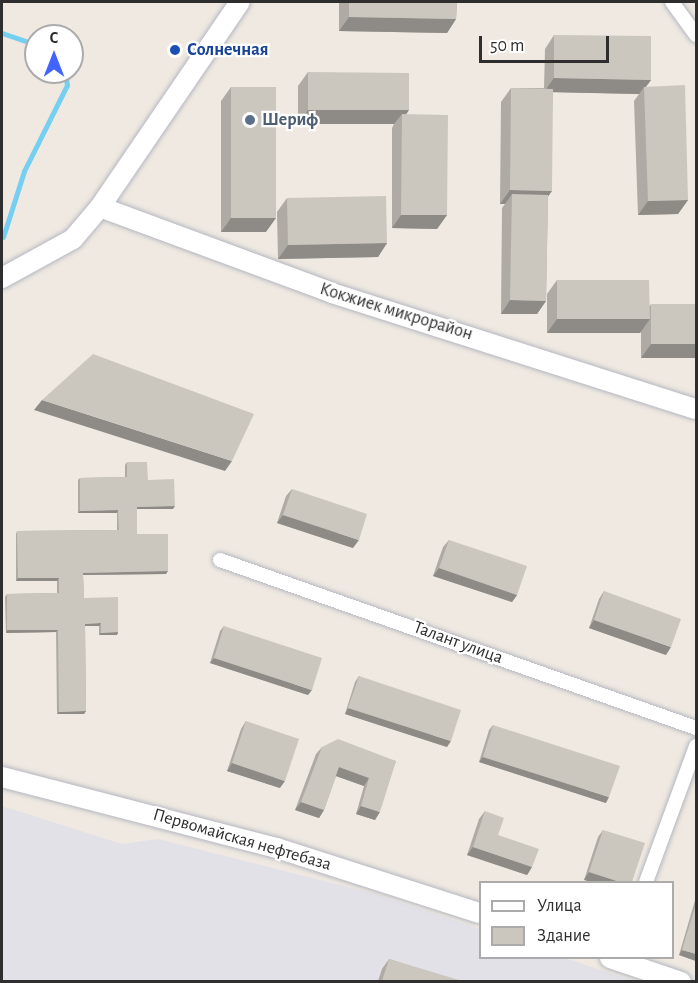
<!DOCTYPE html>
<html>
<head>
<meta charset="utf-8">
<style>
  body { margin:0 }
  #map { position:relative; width:698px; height:983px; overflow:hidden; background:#efe9e1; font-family:"Alegreya Sans",sans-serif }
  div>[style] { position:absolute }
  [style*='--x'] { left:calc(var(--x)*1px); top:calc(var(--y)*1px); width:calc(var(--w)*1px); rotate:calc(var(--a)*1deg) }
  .industrial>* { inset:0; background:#e3e1e8 }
  .stream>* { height:5px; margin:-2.5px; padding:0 2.5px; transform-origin:2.5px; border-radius:2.5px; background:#75cff0 }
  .roads { filter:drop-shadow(0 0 2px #b4b7c1) drop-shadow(0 0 2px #b4b7c1) }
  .street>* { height:14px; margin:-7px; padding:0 7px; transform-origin:7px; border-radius:7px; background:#fff }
  .secondary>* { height:20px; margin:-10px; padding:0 10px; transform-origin:10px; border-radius:10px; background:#fff }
  .wall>* { inset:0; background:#afaba4 }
  .shaded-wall>* { inset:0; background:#8e8b86 }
  .building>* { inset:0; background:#cbc7bf }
  .dots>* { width:16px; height:16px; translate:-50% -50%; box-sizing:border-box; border:3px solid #fff; border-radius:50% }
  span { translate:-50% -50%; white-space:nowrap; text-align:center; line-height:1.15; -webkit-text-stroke:4.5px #fff; paint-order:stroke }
  .transit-label { font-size:18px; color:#164399; font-weight:700 }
  .left { translate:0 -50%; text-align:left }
  .service-label { font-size:18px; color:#4e5e75; font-weight:700 }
  .street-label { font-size:18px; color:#2e2e2e }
  .frame { position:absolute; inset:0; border:3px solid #2e2e2e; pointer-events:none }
  .legend { position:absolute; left:479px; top:881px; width:195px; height:78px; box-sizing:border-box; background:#fff; border:2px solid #ababab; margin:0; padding:8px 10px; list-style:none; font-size:18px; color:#2e2e2e }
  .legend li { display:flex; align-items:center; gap:12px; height:30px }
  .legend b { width:30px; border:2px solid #ababab }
  .north { position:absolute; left:24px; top:24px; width:60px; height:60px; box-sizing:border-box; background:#fff; border:2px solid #ababab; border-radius:50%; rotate:0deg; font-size:16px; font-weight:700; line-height:24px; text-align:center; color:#2e2e2e }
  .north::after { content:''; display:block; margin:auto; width:21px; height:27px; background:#4264fb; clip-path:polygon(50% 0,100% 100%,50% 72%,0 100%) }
  .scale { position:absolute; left:479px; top:36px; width:130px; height:27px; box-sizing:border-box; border:3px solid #2e2e2e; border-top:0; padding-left:8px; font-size:18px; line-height:21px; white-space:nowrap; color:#2e2e2e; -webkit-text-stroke:4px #fff; paint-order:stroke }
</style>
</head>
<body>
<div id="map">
  <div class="industrial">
    <div style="clip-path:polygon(2px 806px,122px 844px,158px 839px,375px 894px,480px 929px,480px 958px,565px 958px,634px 981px,2px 981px)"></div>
  </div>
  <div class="stream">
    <div style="--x:2;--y:33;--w:36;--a:19"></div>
    <div style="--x:3;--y:237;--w:69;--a:-72.3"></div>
    <div style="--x:24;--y:171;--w:96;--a:-63.4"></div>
    <div style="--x:67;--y:85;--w:13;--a:-99"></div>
  </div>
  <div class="roads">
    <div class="street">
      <div style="--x:672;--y:2;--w:41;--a:54"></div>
      <div style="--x:220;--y:560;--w:505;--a:19.44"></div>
      <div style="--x:646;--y:882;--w:145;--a:-69.8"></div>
    </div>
    <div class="secondary">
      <div style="--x:100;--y:207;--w:247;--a:20.3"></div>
      <div style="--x:332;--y:293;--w:382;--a:17.7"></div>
      <div style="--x:2;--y:278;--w:81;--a:-28.8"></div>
      <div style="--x:73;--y:239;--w:42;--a:-49.8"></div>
      <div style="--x:100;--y:207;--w:248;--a:-55.7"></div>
      <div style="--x:2;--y:777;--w:284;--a:14.5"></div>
      <div style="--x:277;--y:848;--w:213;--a:17.8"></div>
      <div style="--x:610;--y:958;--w:75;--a:18.7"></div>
    </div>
  </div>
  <div class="wall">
    <div style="clip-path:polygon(339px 2px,457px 2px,456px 19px,447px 33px,339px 31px)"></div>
    <div style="clip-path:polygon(554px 35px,651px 80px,646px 87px,688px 200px,678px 214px,638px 215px,634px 101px,639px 94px,553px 92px,548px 196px,546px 301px,537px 314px,501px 314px,502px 208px,505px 204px,500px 204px,501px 102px,511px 88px,544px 88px,545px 49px)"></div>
    <div style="clip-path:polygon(308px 72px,406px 114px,447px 215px,437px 229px,392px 228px,392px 128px,394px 124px,298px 124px,298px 86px)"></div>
    <div style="clip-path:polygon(231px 87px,266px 232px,221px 232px,221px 101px)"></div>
    <div style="clip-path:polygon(287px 198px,387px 243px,378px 257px,278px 259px,277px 212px)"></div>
    <div style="clip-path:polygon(557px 280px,650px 306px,651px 304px,696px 304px,641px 358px,641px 331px,640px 333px,547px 333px,547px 294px)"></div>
    <div style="clip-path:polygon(127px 462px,148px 480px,173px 509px,137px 509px,137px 534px,166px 574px,83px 575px,84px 598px,118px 632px,117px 635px,99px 635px,99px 626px,85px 626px,86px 711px,84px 714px,57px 714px,56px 632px,6px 633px,5px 597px,7px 594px,57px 593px,57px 581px,16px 581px,16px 534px,17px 531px,117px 530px,117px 513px,78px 513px,78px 480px,80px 478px,125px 477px,125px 465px)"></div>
    <div style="clip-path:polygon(292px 489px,353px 548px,277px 523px,286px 496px)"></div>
    <div style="clip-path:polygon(449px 540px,517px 595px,512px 602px,433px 576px,443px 547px)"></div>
    <div style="clip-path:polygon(604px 591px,666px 655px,589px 628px,599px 599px)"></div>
    <div style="clip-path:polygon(224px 626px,308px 695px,210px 663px,220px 631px)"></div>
    <div style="clip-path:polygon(359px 676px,447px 747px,345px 714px,355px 682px)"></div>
    <div style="clip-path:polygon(246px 721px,280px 788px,227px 771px,241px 729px)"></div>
    <div style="clip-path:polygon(493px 725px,606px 803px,479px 762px,489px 730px)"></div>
    <div style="clip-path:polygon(322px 747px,396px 761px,375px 820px,356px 814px,364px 786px,336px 776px,324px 810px,319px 818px,295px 810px,316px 754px)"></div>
    <div style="clip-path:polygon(485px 811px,498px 835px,532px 867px,527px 875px,467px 855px,479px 819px)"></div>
    <div style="clip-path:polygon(603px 830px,632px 882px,584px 880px,598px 837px)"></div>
    <div style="clip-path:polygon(696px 897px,696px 961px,679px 955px)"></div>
    <div style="clip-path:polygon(389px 959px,458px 981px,378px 981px,382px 969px)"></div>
  </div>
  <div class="shaded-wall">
    <div style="clip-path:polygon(349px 17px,456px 19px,447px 33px,339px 31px)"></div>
    <div style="clip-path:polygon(554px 78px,651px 80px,644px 89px,644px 87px,639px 94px,544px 92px)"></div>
    <div style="clip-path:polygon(308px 110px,409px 110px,402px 121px,402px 114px,394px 124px,298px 124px)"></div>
    <div style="clip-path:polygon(510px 190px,552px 191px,542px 205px,512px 194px,505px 204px,500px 204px)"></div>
    <div style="clip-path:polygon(688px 200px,678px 214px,638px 215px,648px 201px)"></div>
    <div style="clip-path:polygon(401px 215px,447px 215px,437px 229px,392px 228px)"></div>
    <div style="clip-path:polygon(231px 218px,276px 218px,266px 232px,221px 232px)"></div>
    <div style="clip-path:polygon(387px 243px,378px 257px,278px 259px,288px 245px)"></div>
    <div style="clip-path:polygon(510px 300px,546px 301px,537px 314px,501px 314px)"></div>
    <div style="clip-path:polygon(557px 319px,650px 319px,640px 333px,547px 333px)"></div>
    <div style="clip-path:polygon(651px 344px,696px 344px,696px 358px,641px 358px)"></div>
    <div style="clip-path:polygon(42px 400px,232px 461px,225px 471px,34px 410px)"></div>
    <div style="clip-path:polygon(175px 506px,173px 509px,135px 509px,137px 507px)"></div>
    <div style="clip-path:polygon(118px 510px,117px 513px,78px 513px,80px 511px)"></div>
    <div style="clip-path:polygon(283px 515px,359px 540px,353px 548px,277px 523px)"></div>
    <div style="clip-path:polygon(439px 568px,517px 595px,512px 602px,433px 576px)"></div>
    <div style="clip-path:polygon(168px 571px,166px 574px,81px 575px,83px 573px)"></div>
    <div style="clip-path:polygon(18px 578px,59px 578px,57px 581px,16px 581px)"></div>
    <div style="clip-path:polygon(594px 620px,671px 647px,666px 655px,589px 628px)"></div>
    <div style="clip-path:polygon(101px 623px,99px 626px,83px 626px,85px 624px)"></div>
    <div style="clip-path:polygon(7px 630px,58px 630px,56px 632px,6px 633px)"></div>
    <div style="clip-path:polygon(118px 632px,117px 635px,99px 635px,101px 633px)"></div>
    <div style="clip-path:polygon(214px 658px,312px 690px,308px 695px,210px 663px)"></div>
    <div style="clip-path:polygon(348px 708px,451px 741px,447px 747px,345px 714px)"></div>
    <div style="clip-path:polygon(86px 711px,84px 714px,57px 714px,59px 712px)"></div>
    <div style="clip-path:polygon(483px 757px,609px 797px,606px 803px,479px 762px)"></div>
    <div style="clip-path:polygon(232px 763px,285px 781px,280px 788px,227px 771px)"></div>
    <div style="clip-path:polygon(339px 767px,369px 778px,364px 786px,333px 775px)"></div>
    <div style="clip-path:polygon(301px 802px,324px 810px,319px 818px,295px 810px)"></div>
    <div style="clip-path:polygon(361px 806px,380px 812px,375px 820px,356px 814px)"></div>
    <div style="clip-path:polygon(473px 847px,532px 867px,527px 875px,467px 855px)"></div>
    <div style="clip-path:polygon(589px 872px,620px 882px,591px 882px,584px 880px)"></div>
    <div style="clip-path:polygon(682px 950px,696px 954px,696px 961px,679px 955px)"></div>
  </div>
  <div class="building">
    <div style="clip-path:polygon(349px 2px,457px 2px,456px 19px,349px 17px)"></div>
    <div style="clip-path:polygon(554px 35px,651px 36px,651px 80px,554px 78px)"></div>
    <div style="clip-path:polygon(308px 72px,409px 73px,409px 110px,308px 110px)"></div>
    <div style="clip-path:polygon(685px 85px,688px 200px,648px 201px,644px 87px)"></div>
    <div style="clip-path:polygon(231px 87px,276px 87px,276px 218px,231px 218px)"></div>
    <div style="clip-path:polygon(511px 88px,553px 89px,552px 191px,510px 190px)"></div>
    <div style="clip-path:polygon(402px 114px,448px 115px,447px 215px,401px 215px)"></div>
    <div style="clip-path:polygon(512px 194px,548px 195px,546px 301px,510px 300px)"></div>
    <div style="clip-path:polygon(386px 196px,387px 243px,288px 245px,287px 198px)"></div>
    <div style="clip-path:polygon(557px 280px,649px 280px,650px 319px,557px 319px)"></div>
    <div style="clip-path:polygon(651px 304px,696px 304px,696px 344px,651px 344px)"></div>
    <div style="clip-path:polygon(93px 354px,254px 414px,232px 461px,42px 400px)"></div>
    <div style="clip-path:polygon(127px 462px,147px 462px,148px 480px,174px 479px,175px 506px,137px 507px,137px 534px,168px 534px,168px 571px,83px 573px,84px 598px,118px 597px,118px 632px,101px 633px,101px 623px,85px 624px,86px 711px,59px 712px,58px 630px,7px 630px,7px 594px,59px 593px,59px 578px,18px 578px,17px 531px,119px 530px,118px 510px,80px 511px,80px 478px,127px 477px)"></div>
    <div style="clip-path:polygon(292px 489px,367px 514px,359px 540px,283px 515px)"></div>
    <div style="clip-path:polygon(449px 540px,527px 566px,517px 595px,439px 568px)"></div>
    <div style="clip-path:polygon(604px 591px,681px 619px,671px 647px,594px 620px)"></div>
    <div style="clip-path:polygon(224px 626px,322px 658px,312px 690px,214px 658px)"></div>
    <div style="clip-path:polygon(359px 676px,461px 710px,451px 741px,348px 708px)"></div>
    <div style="clip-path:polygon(246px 721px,299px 739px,285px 781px,232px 763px)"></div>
    <div style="clip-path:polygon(493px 725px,620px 766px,609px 797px,483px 757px)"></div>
    <div style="clip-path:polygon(338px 739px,396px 761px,380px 812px,361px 806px,369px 778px,339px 767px,324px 810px,301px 802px,322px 747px)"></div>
    <div style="clip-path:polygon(485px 811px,504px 818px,498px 835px,539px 849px,532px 867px,473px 847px)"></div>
    <div style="clip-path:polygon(603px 830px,645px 843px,632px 882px,620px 882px,589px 872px)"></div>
    <div style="clip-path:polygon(696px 904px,696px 954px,682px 950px)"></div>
    <div style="clip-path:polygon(389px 959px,459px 980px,458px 981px,382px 981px)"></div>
  </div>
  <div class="dots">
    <div style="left:175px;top:50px;background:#1a4fb4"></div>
    <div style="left:250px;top:120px;background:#5c6f8a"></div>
  </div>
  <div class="transit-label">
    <span class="left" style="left:187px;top:50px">Солнечная</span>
  </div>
  <div class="service-label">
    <span class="left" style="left:262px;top:120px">Шериф</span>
  </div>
  <div class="street-label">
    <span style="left:396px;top:312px;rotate:17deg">Кокжиек микрорайон</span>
    <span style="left:458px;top:643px;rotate:20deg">Талант улица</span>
    <span style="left:242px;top:840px;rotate:16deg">Первомайская нефтебаза</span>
  </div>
  <div class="frame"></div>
  <ul class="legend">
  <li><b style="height:8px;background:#fff"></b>Улица</li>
  <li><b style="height:16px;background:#cbc7bf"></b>Здание</li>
  </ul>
  <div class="north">С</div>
  <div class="scale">50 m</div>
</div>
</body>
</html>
